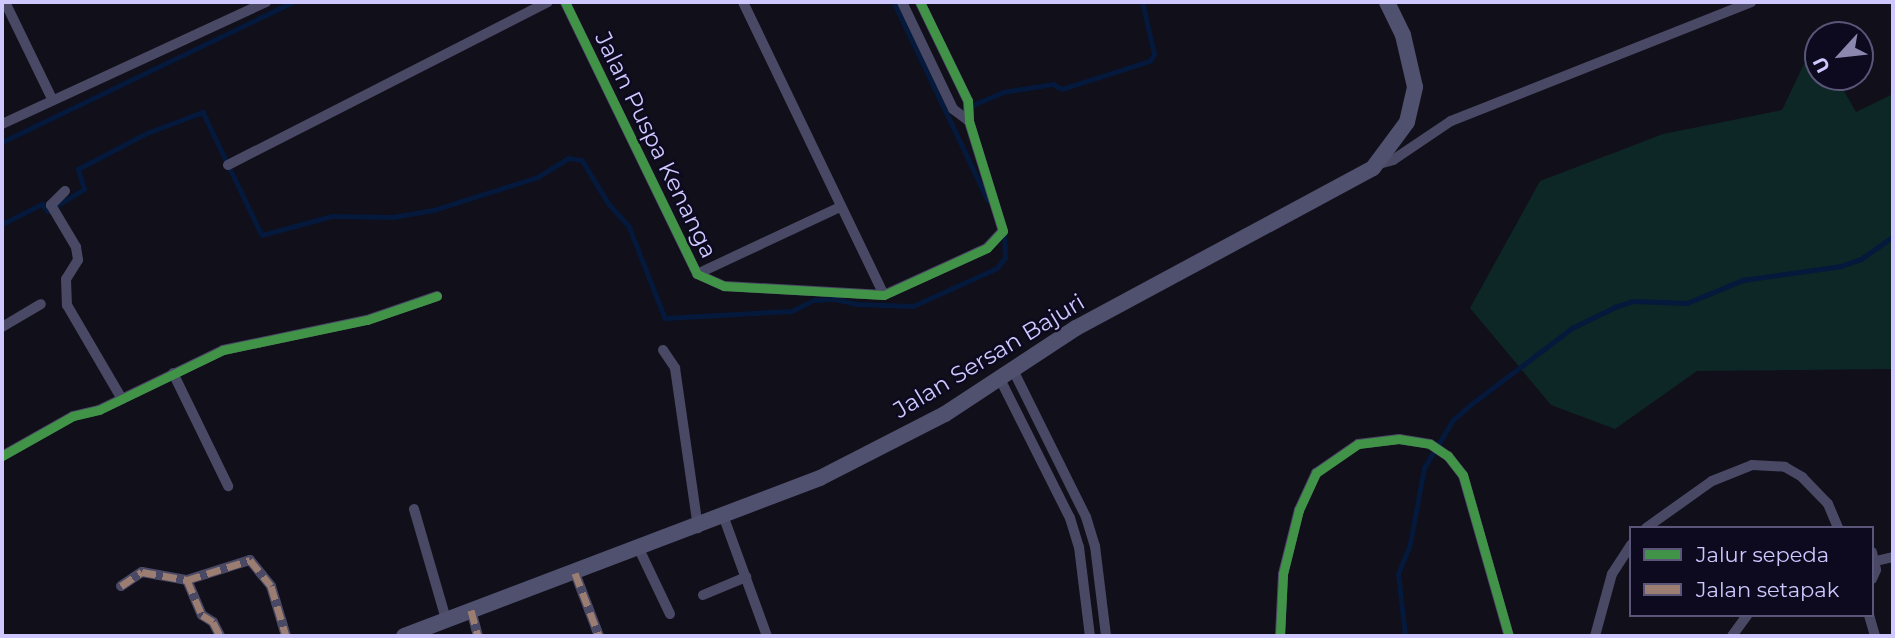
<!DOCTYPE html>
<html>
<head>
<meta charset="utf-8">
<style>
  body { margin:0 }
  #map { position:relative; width:1895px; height:638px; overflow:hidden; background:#100f1a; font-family:Montserrat,sans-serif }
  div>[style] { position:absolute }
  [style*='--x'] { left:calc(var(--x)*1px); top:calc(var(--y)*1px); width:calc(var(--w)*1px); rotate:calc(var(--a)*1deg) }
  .green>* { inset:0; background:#0d2626 }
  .stream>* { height:4.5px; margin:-2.25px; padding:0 2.25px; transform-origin:2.25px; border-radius:2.25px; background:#05193c }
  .street>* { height:10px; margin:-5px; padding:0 5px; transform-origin:5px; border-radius:5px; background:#4a4965 }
  .secondary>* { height:16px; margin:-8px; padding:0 8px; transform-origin:8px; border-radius:8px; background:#50506f }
  .quiet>* { height:7px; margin-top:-3.5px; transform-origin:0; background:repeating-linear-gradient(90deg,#9b7d72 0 14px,transparent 0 21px) }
  .cycleway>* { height:9px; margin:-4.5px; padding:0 4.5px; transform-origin:4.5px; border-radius:4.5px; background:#419447 }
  span { translate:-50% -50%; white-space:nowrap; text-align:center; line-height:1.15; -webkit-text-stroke:5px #0d0a1f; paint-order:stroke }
  .street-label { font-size:23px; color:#cec8ff }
  .frame { position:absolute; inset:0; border:4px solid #cec8ff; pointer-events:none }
  .legend { position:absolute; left:1629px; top:526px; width:245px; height:91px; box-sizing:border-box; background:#0d0a1f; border:2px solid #5a5679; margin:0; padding:9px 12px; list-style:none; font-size:21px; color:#cec8ff }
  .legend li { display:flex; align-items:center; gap:14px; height:35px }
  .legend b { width:35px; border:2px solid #5a5679 }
  .north { position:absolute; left:1804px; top:21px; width:70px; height:70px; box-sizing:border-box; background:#0d0a1f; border:2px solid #5a5679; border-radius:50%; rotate:243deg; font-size:19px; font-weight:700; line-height:28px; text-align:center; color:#cec8ff }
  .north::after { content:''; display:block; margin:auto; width:24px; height:32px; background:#8c87af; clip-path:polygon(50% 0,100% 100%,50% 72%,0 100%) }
</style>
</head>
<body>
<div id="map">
  <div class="green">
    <div style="clip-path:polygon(1815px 41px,1818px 77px,1836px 77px,1856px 112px,1893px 94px,1893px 369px,1697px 371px,1615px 429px,1551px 405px,1470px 308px,1540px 181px,1663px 134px,1782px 110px)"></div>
  </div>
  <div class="stream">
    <div style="--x:894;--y:2;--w:219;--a:64.6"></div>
    <div style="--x:968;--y:107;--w:38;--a:-23"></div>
    <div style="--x:1003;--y:92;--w:51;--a:-9.1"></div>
    <div style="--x:1053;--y:84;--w:10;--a:29"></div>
    <div style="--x:1062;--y:89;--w:92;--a:-17.7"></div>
    <div style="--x:1150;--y:61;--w:8;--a:-60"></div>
    <div style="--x:1154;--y:54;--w:53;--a:-103"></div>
    <div style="--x:2;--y:142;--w:323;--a:-25.7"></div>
    <div style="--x:2;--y:224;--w:45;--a:-26.6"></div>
    <div style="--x:42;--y:204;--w:9;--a:49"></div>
    <div style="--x:48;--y:211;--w:42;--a:-31.4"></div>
    <div style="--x:84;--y:189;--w:21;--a:-107"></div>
    <div style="--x:78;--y:169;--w:78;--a:-27.6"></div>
    <div style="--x:147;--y:133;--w:60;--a:-20.6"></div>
    <div style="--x:203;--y:112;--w:136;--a:64.4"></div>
    <div style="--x:262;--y:235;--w:73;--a:-15.2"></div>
    <div style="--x:332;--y:216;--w:61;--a:0.9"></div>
    <div style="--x:393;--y:217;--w:42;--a:-9.7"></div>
    <div style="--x:434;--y:210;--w:109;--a:-17.6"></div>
    <div style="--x:538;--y:177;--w:36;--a:-32"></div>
    <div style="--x:569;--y:158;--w:13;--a:9"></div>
    <div style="--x:582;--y:160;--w:52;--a:58.5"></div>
    <div style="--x:609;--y:204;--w:30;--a:48"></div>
    <div style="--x:629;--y:226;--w:99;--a:68.6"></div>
    <div style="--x:665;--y:318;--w:127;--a:-3.2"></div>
    <div style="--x:792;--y:311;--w:25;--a:-27"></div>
    <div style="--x:814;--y:300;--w:21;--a:-3"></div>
    <div style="--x:835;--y:299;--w:22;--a:13"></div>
    <div style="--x:856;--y:304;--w:57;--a:2"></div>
    <div style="--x:913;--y:306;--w:92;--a:-24.3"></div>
    <div style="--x:997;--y:268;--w:13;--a:-51"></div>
    <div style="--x:1005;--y:258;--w:25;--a:-92"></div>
    <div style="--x:1405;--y:636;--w:62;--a:-96.4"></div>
    <div style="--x:1398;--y:574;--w:32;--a:-68"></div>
    <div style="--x:1410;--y:544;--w:77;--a:-79.6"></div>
    <div style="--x:1424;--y:468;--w:56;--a:-58.9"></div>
    <div style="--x:1453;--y:420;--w:23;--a:-41"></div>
    <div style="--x:1470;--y:405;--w:128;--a:-37"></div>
    <div style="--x:1572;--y:328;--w:48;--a:-26"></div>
    <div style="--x:1615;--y:307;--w:19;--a:-18"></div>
    <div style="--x:1633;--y:301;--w:54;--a:2.1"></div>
    <div style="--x:1687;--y:303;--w:61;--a:-22.3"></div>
    <div style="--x:1743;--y:280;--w:99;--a:-8.1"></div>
    <div style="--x:1841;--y:266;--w:21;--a:-19"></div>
    <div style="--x:1861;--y:259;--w:39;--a:-35"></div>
  </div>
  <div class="street">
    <div style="--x:5;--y:2;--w:108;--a:64.1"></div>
    <div style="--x:565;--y:2;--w:302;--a:64.1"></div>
    <div style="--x:697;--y:274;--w:30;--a:24"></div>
    <div style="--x:724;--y:286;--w:160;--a:3.2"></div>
    <div style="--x:884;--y:295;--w:113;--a:-24.5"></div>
    <div style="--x:987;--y:248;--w:23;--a:-47"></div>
    <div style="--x:1003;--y:231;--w:115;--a:-107.2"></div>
    <div style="--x:969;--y:121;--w:20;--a:-93"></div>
    <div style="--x:968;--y:101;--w:110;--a:-115.9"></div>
    <div style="--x:743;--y:2;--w:325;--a:64.3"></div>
    <div style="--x:902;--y:2;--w:119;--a:64.5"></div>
    <div style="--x:953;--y:109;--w:20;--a:37"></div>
    <div style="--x:2;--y:124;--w:291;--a:-24.8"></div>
    <div style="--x:1379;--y:164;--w:15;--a:-16"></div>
    <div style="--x:1393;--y:160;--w:70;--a:-33.9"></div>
    <div style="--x:1451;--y:121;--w:323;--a:-21.6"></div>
    <div style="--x:228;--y:165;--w:359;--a:-27"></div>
    <div style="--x:65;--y:191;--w:20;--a:135"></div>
    <div style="--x:51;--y:205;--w:49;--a:59.2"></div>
    <div style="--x:76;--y:247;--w:13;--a:81"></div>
    <div style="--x:78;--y:260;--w:22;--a:122"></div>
    <div style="--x:66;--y:279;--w:26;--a:88"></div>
    <div style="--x:67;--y:305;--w:109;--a:59.7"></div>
    <div style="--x:697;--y:274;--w:158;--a:-25.1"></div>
    <div style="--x:2;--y:327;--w:45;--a:-30.5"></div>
    <div style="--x:663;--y:350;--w:22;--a:56"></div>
    <div style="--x:675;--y:368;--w:162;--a:81.8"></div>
    <div style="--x:1013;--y:370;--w:164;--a:63.6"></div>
    <div style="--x:1086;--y:517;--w:30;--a:73"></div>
    <div style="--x:1095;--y:546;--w:91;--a:83"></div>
    <div style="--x:173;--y:373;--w:126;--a:64"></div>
    <div style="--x:1000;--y:379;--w:156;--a:63.3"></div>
    <div style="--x:1070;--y:518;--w:30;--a:73"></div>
    <div style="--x:1079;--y:547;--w:90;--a:83"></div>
    <div style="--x:2;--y:456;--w:81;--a:-29.4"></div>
    <div style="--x:73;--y:416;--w:27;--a:-13"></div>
    <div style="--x:99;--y:410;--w:138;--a:-25.8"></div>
    <div style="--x:223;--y:350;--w:147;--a:-11.8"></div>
    <div style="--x:367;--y:320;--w:74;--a:-18.9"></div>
    <div style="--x:414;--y:509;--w:115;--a:73.8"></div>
    <div style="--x:724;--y:518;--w:126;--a:70"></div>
    <div style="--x:1646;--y:528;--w:81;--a:-35.5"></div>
    <div style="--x:1712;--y:481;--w:43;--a:-21.8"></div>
    <div style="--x:1752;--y:465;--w:33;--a:3"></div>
    <div style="--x:1785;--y:467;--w:20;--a:30"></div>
    <div style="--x:1802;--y:477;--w:37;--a:46"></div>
    <div style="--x:1828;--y:504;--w:26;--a:67"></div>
    <div style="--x:639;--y:549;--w:72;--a:64.5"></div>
    <div style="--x:1872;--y:552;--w:18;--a:77"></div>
    <div style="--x:1876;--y:570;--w:10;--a:114"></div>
    <div style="--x:1876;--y:561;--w:17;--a:-13"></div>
    <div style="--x:575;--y:573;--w:67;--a:69.1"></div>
    <div style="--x:187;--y:580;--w:38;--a:67"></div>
    <div style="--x:202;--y:615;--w:13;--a:32"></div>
    <div style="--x:213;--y:622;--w:16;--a:63"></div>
    <div style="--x:121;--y:586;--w:25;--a:-34"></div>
    <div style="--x:142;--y:572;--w:46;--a:10.1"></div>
    <div style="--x:187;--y:580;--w:66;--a:-17.6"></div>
    <div style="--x:250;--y:560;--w:33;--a:51"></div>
    <div style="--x:271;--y:586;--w:52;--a:73.3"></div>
    <div style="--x:703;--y:595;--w:47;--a:-22.7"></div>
    <div style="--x:471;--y:610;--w:27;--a:75"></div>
    <div style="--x:1869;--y:615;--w:22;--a:74"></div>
    <div style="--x:1280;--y:636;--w:62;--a:-87.2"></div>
    <div style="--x:1283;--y:574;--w:66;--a:-76"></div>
    <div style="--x:1299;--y:510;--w:41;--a:-65.3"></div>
    <div style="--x:1316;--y:473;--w:51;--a:-34.6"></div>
    <div style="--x:1358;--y:444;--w:41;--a:-7"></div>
    <div style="--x:1399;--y:439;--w:31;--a:9"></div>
    <div style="--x:1430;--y:444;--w:22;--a:34"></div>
    <div style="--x:1448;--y:456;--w:24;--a:52"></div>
    <div style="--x:1463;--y:475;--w:167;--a:74.1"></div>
    <div style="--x:1595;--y:636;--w:64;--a:-74.7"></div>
    <div style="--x:1612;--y:574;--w:35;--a:-57"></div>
    <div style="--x:1732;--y:636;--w:26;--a:-54"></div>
  </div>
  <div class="secondary">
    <div style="--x:404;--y:636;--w:445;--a:-20.8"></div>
    <div style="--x:820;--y:478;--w:140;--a:-27.1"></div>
    <div style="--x:945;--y:414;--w:157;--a:-33.3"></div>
    <div style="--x:1076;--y:328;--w:337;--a:-28.3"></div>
    <div style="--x:1373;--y:168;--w:57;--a:-53.5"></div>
    <div style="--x:1407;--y:122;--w:36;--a:-77"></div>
    <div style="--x:1415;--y:87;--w:53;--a:-103"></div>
    <div style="--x:1403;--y:35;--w:37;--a:-116"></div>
  </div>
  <div class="quiet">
    <div style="--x:575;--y:573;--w:67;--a:69.1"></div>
    <div style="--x:187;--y:580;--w:38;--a:67"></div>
    <div style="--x:202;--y:615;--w:13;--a:32"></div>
    <div style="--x:213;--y:622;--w:16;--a:63"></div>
    <div style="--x:121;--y:586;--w:25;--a:-34"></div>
    <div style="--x:142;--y:572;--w:46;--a:10.1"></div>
    <div style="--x:187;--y:580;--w:66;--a:-17.6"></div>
    <div style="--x:250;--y:560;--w:33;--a:51"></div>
    <div style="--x:271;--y:586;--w:52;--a:73.3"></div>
    <div style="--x:471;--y:610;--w:27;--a:75"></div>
  </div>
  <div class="cycleway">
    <div style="--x:565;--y:2;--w:302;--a:64.1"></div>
    <div style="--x:697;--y:274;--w:30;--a:24"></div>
    <div style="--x:724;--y:286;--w:160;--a:3.2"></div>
    <div style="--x:884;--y:295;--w:113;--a:-24.5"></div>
    <div style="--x:987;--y:248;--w:23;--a:-47"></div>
    <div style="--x:1003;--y:231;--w:115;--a:-107.2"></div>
    <div style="--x:969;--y:121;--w:20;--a:-93"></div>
    <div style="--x:968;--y:101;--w:110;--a:-115.9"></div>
    <div style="--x:2;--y:456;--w:81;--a:-29.4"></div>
    <div style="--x:73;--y:416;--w:27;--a:-13"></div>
    <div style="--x:99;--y:410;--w:138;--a:-25.8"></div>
    <div style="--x:223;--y:350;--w:147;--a:-11.8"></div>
    <div style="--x:367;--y:320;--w:74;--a:-18.9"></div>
    <div style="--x:1280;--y:636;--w:62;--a:-87.2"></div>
    <div style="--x:1283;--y:574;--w:66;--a:-76"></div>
    <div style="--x:1299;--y:510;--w:41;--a:-65.3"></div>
    <div style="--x:1316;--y:473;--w:51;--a:-34.6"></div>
    <div style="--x:1358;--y:444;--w:41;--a:-7"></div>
    <div style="--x:1399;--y:439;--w:31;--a:9"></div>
    <div style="--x:1430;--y:444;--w:22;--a:34"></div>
    <div style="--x:1448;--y:456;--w:24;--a:52"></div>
    <div style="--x:1463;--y:475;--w:167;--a:74.1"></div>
  </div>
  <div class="street-label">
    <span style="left:656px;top:145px;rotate:64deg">Jalan Puspa Kenanga</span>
    <span style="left:989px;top:356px;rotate:-31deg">Jalan Sersan Bajuri</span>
  </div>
  <div class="frame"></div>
  <ul class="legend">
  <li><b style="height:9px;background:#419447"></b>Jalur sepeda</li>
  <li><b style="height:9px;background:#9b7d72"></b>Jalan setapak</li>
  </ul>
  <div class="north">U</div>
</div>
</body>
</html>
